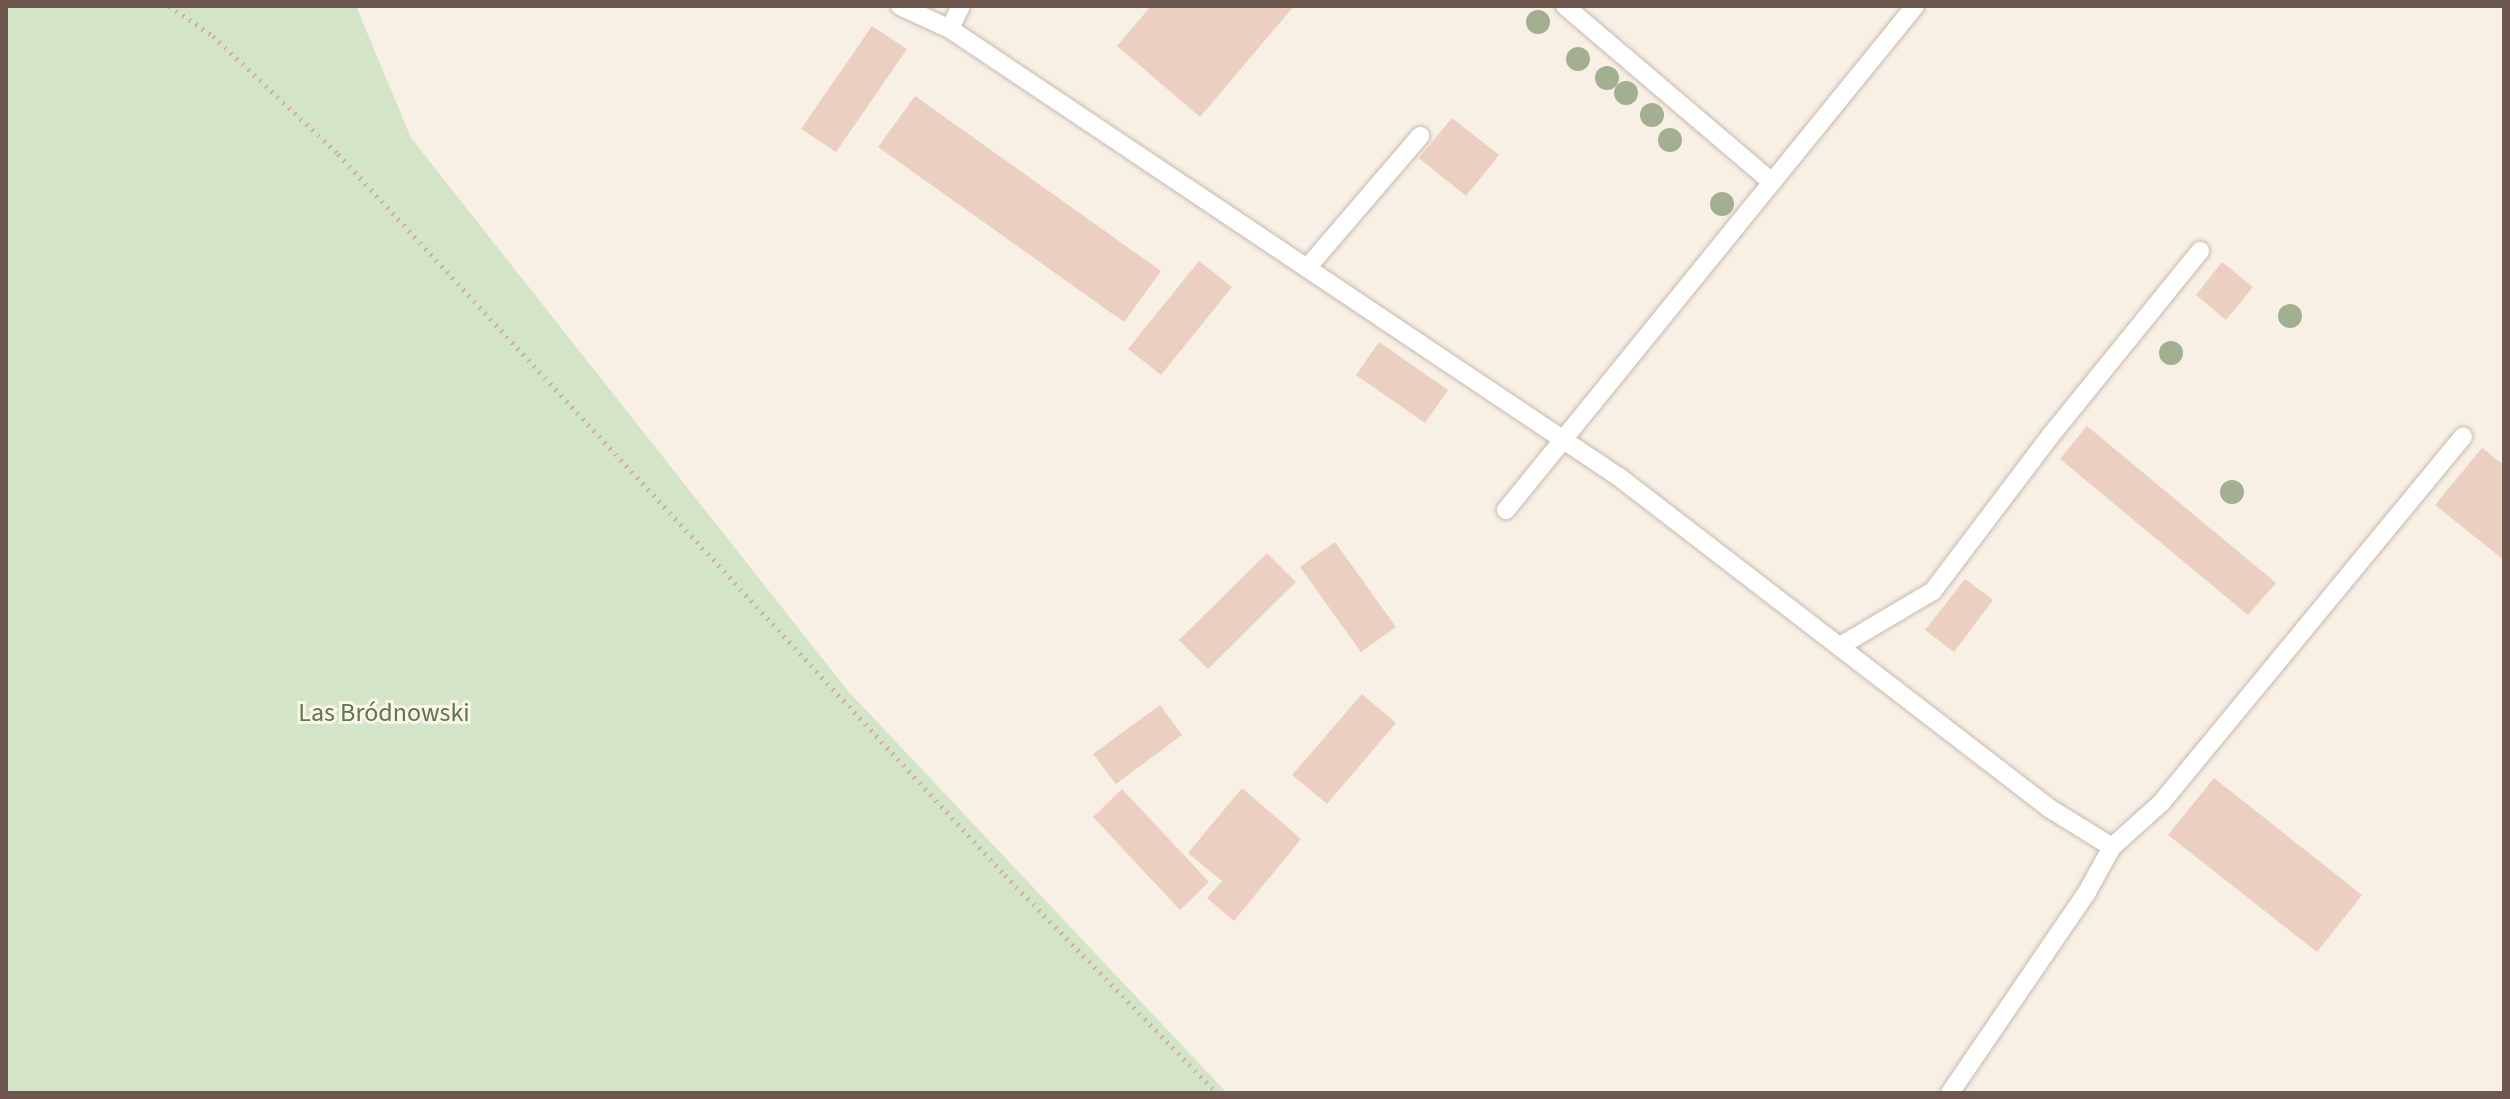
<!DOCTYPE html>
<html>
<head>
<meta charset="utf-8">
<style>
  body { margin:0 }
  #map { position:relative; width:2510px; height:1099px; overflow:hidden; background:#f9f0e5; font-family:"Source Sans 3",sans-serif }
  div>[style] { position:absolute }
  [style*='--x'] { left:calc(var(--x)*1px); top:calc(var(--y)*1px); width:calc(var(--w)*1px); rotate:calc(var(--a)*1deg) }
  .green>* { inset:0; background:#d4e4c6 }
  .building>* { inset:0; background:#ebcfc0 }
  .path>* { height:5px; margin-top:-2.5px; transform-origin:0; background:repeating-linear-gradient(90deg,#cfb2a4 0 2px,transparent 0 8px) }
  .roads { filter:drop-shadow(0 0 2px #c8b8ad) drop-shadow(0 0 2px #c8b8ad) }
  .service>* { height:18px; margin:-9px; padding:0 9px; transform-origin:9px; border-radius:9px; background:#fff }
  .trees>* { width:24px; height:24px; margin:-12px; border-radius:50%; background:#a2af90 }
  span { translate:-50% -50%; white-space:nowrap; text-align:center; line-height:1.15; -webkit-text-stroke:6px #fcf4eb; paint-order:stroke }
  .park-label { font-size:26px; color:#5b794a }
  .frame { position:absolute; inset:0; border:8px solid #6e574e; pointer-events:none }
</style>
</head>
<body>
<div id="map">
  <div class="green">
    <div style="clip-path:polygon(6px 6px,356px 6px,411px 138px,848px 691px,1227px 1093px,6px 1093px)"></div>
  </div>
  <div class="building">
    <div style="clip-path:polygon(1151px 6px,1294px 6px,1200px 117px,1117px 46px)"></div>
    <div style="clip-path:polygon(872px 26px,907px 49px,836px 152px,801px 129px)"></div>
    <div style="clip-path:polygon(915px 96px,1161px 271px,1124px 322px,878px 147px)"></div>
    <div style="clip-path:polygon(1452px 118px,1499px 155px,1466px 196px,1419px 158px)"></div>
    <div style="clip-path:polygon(1199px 261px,1232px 287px,1161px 375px,1128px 349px)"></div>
    <div style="clip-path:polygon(2222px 262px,2253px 287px,2226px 320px,2196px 295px)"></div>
    <div style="clip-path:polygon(1379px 342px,1448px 390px,1425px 423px,1356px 375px)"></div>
    <div style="clip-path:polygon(2087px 426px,2276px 583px,2248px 615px,2060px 459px)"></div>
    <div style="clip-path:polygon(2482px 448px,2504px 465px,2504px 560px,2435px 505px)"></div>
    <div style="clip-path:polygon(1335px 542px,1396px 627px,1361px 652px,1300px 567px)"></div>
    <div style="clip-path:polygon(1267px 553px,1296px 582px,1208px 669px,1179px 640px)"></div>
    <div style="clip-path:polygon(1965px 579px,1993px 600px,1954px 652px,1925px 630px)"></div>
    <div style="clip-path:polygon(1362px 694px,1396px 723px,1327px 804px,1292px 775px)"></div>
    <div style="clip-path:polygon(1160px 705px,1182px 735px,1116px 784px,1093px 754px)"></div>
    <div style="clip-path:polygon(2214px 778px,2362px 895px,2317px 952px,2168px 835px)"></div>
    <div style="clip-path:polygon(1242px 788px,1301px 839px,1234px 921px,1207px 898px,1222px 881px,1188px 853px)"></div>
    <div style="clip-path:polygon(1122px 789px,1209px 882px,1180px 910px,1093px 817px)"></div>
  </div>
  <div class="path">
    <div style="--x:169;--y:6;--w:53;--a:34.3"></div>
    <div style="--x:213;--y:36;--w:172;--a:43.3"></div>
    <div style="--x:338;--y:154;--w:982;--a:47.23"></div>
    <div style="--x:1005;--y:875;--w:304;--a:45.8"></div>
  </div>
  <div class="roads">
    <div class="service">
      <div style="--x:900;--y:6;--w:55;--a:24.7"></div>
      <div style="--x:961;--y:6;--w:25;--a:116"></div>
      <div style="--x:950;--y:29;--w:805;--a:33.81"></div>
      <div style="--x:1619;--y:477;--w:543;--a:37.59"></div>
      <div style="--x:2049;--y:808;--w:74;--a:31.8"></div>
      <div style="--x:2112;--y:847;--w:66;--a:-41.9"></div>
      <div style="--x:2161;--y:803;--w:475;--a:-50.5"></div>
      <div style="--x:1565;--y:6;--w:272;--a:40.4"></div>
      <div style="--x:1307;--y:268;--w:174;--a:-49.4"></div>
      <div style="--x:1506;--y:510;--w:649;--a:-50.94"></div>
      <div style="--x:1840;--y:646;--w:108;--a:-30.6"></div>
      <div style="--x:1933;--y:591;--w:196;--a:-52.9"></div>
      <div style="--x:2051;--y:435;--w:237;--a:-51"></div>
      <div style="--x:1950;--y:1093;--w:243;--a:-55.7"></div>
      <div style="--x:2087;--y:892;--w:51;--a:-60.9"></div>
    </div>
  </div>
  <div class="trees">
    <div style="left:1538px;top:22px"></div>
    <div style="left:1578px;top:59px"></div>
    <div style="left:1607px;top:78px"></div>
    <div style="left:1626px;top:93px"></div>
    <div style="left:1652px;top:115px"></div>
    <div style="left:1670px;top:140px"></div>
    <div style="left:1722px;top:204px"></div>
    <div style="left:2290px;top:316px"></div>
    <div style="left:2171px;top:353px"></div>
    <div style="left:2232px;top:492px"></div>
  </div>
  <div class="park-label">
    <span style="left:384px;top:713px">Las Bródnowski</span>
  </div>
  <div class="frame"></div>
</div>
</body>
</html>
